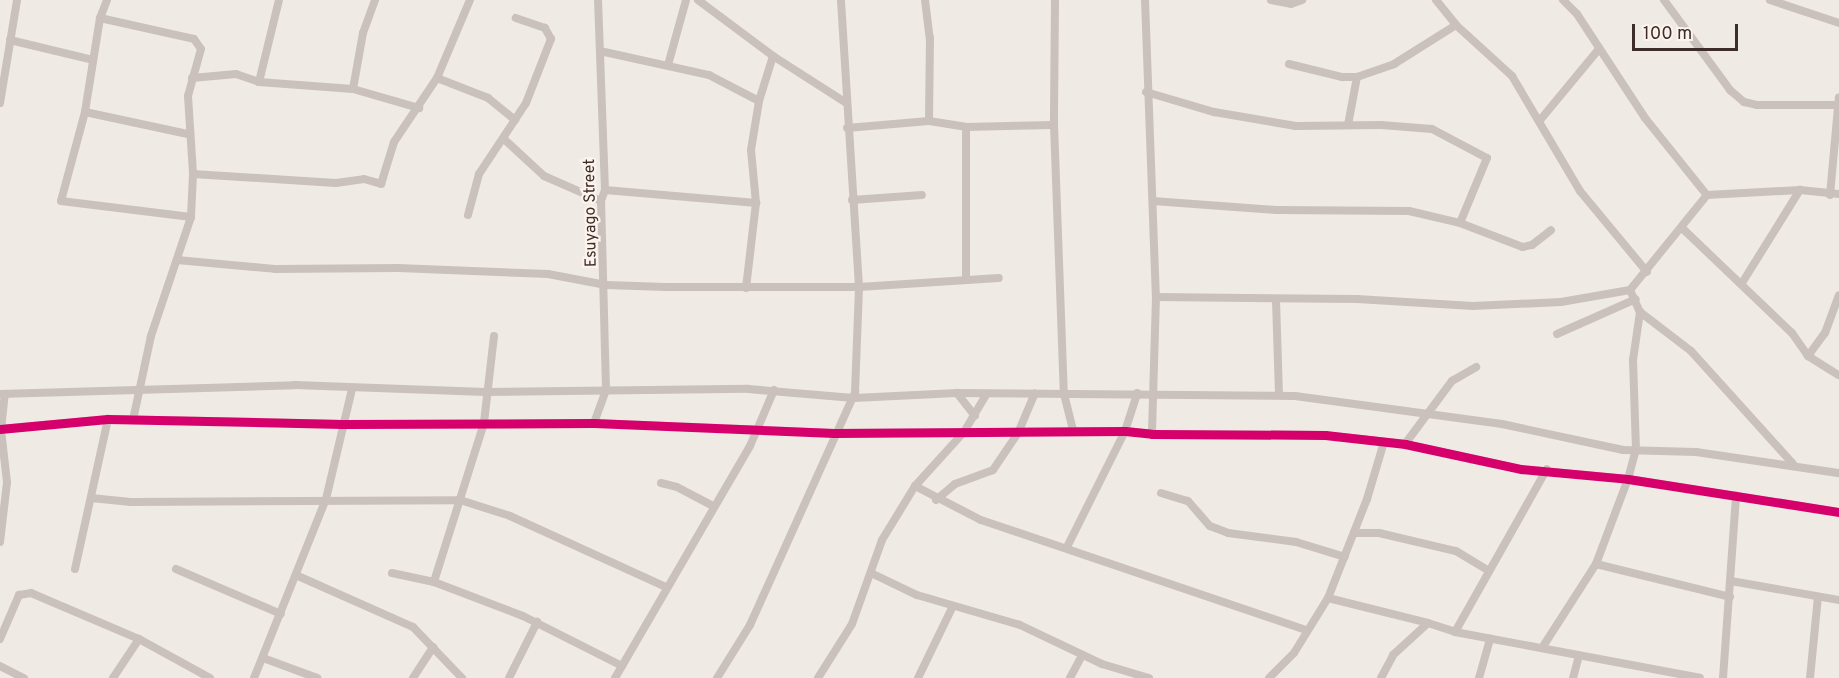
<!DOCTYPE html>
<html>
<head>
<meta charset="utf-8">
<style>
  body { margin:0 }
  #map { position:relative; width:1839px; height:678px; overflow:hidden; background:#f0eae4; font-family:Overpass,sans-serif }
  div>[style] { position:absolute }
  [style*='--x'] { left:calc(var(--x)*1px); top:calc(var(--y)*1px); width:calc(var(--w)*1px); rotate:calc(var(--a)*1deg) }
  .minor>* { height:8px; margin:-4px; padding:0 4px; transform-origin:4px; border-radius:4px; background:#cac1bc }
  .cycleway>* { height:9px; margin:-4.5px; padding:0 4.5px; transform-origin:4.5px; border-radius:4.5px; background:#d6006c }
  span { translate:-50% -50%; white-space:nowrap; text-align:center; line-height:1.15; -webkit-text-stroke:4.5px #fcf3ec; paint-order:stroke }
  .street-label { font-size:16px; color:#3c2d29 }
  .scale { position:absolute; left:1632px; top:24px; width:106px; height:27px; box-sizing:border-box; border:3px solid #3c2d29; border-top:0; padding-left:8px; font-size:18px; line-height:21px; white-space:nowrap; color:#3c2d29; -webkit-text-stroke:4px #fcf3ec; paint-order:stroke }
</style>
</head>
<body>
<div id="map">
  <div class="minor">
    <div style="--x:107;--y:0;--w:19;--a:111"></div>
    <div style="--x:100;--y:18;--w:95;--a:99.1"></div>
    <div style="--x:85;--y:112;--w:92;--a:105.1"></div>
    <div style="--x:61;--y:201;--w:131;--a:7"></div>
    <div style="--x:698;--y:0;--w:94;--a:36.7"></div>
    <div style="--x:773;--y:56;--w:85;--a:32.6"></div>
    <div style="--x:925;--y:0;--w:38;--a:83"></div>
    <div style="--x:930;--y:38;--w:83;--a:90.7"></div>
    <div style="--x:1055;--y:0;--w:125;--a:90.5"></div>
    <div style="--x:1054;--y:125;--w:269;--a:87.9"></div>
    <div style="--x:1064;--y:394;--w:38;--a:76"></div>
    <div style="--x:1145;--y:0;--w:297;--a:87.9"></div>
    <div style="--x:1156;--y:297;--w:137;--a:91.7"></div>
    <div style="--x:1271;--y:0;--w:20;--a:11"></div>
    <div style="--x:1291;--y:4;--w:12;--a:-20"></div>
    <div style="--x:1436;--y:0;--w:32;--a:51"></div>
    <div style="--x:1456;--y:25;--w:76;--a:42.3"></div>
    <div style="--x:1512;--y:76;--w:134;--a:59.4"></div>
    <div style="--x:1580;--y:191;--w:105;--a:50.4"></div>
    <div style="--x:1563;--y:0;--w:20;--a:45"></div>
    <div style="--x:1577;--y:14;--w:124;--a:56.8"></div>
    <div style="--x:1645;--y:118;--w:99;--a:51.2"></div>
    <div style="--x:1707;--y:195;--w:93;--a:-3.1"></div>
    <div style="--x:1800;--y:190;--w:39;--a:6"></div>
    <div style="--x:1664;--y:0;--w:112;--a:53.7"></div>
    <div style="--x:1730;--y:90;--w:18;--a:41"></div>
    <div style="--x:1744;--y:102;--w:13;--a:13"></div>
    <div style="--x:1757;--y:105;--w:80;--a:0"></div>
    <div style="--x:1770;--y:0;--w:73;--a:18.4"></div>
    <div style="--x:100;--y:18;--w:96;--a:12.6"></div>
    <div style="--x:194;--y:39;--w:12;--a:55"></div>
    <div style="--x:201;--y:49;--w:49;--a:105.5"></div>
    <div style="--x:188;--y:96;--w:78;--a:86.3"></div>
    <div style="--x:193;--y:174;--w:43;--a:92.7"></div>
    <div style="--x:191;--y:217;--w:126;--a:108.6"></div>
    <div style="--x:151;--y:336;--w:86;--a:102.1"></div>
    <div style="--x:10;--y:40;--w:85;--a:13.5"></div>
    <div style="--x:600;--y:51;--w:112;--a:12.4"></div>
    <div style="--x:709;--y:75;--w:56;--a:27.5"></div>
    <div style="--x:1289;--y:64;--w:55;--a:13.8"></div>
    <div style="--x:1342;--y:77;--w:15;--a:0"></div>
    <div style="--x:1357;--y:77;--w:39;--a:-19"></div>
    <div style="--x:1394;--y:64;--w:73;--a:-32.2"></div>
    <div style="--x:668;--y:65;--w:67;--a:-74.5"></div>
    <div style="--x:192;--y:78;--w:44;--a:-5.2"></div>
    <div style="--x:236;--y:74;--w:24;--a:19"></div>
    <div style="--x:259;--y:82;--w:94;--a:4.3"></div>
    <div style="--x:353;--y:89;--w:69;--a:16.1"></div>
    <div style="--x:437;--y:78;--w:55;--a:21.4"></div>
    <div style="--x:488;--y:98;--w:35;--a:39"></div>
    <div style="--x:259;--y:82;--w:84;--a:-76.3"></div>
    <div style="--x:353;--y:89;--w:57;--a:-79.9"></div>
    <div style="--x:363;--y:33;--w:35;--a:-70"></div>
    <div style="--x:1146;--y:92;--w:71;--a:16.4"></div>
    <div style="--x:1214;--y:112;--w:83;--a:9.7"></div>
    <div style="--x:1296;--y:126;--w:85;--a:-0.7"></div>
    <div style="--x:1381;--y:125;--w:51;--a:4.5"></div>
    <div style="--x:1432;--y:129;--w:62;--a:27.8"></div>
    <div style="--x:1487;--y:158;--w:70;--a:112.6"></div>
    <div style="--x:0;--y:103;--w:104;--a:-80.6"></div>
    <div style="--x:85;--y:112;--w:105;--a:12.1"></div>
    <div style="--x:1541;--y:119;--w:91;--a:-50.4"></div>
    <div style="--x:1348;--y:125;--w:49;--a:-79.4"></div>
    <div style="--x:847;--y:128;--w:82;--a:-4.9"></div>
    <div style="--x:929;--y:121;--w:37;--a:9"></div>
    <div style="--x:966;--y:127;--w:88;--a:-1.3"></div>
    <div style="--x:504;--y:139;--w:54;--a:42.8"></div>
    <div style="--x:544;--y:176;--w:62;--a:23.7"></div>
    <div style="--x:193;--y:174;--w:143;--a:3.6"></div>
    <div style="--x:336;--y:183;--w:28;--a:-8"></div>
    <div style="--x:364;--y:179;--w:18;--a:16"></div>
    <div style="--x:381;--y:184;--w:44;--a:-72.8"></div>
    <div style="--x:394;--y:142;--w:77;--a:-56.1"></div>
    <div style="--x:437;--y:78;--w:85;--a:-67.1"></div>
    <div style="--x:605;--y:190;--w:152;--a:4.9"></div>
    <div style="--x:1830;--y:195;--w:98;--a:-84.8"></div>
    <div style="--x:852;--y:200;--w:70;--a:-4.1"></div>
    <div style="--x:1153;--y:201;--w:123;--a:4.2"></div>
    <div style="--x:1276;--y:210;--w:133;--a:0.4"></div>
    <div style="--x:1409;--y:211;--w:52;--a:13.2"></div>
    <div style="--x:1460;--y:223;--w:67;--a:20.9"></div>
    <div style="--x:1523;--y:247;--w:9;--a:-13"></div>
    <div style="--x:1532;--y:245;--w:24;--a:-38"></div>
    <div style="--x:468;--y:215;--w:42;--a:-75"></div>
    <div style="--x:479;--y:174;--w:85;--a:-56.5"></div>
    <div style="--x:526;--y:103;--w:69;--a:-68.7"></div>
    <div style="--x:551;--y:39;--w:13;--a:-119"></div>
    <div style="--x:545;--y:28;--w:31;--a:-161"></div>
    <div style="--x:1682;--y:228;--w:152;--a:43.7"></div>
    <div style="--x:1792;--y:333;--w:28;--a:55"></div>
    <div style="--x:1808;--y:356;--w:36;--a:32"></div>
    <div style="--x:177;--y:260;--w:98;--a:5.2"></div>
    <div style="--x:275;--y:269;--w:123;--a:-0.5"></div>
    <div style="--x:398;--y:268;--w:150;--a:2.3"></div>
    <div style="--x:548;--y:274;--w:59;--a:10.7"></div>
    <div style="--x:606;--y:285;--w:60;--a:1.9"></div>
    <div style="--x:666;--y:287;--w:193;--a:0"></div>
    <div style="--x:859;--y:287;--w:140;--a:-3.7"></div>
    <div style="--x:966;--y:279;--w:152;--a:-90"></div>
    <div style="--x:1742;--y:283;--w:110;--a:-58.1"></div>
    <div style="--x:746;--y:288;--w:86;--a:-83.3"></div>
    <div style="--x:756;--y:203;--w:53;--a:-95.4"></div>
    <div style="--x:751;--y:150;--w:50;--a:-80.7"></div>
    <div style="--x:759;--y:101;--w:47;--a:-72.7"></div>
    <div style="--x:1630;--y:290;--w:122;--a:-51"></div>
    <div style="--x:1156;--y:297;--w:201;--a:0.6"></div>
    <div style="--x:1357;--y:299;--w:116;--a:3.5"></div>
    <div style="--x:1473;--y:306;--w:88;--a:-2.6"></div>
    <div style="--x:1561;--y:302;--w:70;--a:-9.9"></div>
    <div style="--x:1630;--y:290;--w:24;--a:66"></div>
    <div style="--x:1640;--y:312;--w:64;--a:37.4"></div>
    <div style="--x:1691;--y:351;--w:152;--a:47.9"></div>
    <div style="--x:1276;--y:300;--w:95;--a:88.2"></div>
    <div style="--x:1557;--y:334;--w:86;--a:-23.9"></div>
    <div style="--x:494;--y:336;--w:88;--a:96.6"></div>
    <div style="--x:484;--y:423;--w:167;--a:107.5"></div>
    <div style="--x:434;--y:582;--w:95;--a:20.9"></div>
    <div style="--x:523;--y:616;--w:111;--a:26.8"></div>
    <div style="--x:1808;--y:356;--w:29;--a:-54"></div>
    <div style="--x:1825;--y:333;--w:40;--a:-69.8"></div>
    <div style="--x:957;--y:393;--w:29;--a:52"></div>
    <div style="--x:0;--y:394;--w:295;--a:-1.7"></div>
    <div style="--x:295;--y:385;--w:190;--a:2.1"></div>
    <div style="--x:485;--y:392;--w:263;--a:-0.7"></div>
    <div style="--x:748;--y:389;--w:106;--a:4.9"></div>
    <div style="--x:854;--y:398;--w:103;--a:-2.8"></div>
    <div style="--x:957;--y:393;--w:338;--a:0.5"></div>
    <div style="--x:1295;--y:396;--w:209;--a:7.7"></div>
    <div style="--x:1502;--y:424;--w:124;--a:12.1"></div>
    <div style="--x:1623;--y:450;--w:73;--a:1.6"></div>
    <div style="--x:1696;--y:452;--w:145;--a:8.4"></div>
    <div style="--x:594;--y:423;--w:35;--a:-70"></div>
    <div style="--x:606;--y:390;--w:189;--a:-91.5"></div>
    <div style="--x:601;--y:201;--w:12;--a:-70"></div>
    <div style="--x:605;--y:190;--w:190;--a:-92.1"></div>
    <div style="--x:0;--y:429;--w:108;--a:-5.3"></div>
    <div style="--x:108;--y:419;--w:234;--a:1.2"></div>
    <div style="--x:342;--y:424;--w:252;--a:-0.2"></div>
    <div style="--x:594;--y:423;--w:240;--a:2.4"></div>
    <div style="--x:834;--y:433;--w:291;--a:-0.4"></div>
    <div style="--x:1125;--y:431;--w:27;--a:6"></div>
    <div style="--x:1152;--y:434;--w:173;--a:0.3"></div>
    <div style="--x:1325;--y:435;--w:81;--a:6.4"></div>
    <div style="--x:1405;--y:444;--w:119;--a:12.2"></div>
    <div style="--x:1521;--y:469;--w:107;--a:5.3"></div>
    <div style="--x:1628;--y:479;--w:214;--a:8.9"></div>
    <div style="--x:1405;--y:444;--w:79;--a:-53.3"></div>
    <div style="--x:1452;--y:381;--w:28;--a:-30"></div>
    <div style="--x:661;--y:483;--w:16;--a:14"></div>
    <div style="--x:677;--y:487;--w:41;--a:27.8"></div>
    <div style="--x:915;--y:486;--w:74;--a:27.3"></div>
    <div style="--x:981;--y:520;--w:343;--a:18.7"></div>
    <div style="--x:1161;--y:493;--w:28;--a:17"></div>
    <div style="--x:1188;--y:501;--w:33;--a:49"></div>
    <div style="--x:1210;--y:526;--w:19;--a:21"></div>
    <div style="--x:1228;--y:533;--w:69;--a:7.5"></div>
    <div style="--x:1296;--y:542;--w:51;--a:17"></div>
    <div style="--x:91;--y:498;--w:40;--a:5.7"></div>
    <div style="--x:131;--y:502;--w:329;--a:-0.3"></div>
    <div style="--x:460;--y:500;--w:52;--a:17.7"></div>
    <div style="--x:510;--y:516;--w:171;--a:24.5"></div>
    <div style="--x:936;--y:500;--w:25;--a:-40"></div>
    <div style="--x:955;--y:484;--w:40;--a:-20.2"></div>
    <div style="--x:993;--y:470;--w:45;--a:-56"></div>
    <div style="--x:1018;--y:433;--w:43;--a:-67"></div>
    <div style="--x:1354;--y:533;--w:25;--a:0"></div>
    <div style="--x:1379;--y:533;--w:79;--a:13.2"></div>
    <div style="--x:1456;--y:551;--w:37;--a:31"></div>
    <div style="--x:0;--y:542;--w:60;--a:-83.3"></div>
    <div style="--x:7;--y:482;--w:52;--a:-96.6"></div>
    <div style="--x:1;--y:430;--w:36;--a:-84"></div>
    <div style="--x:1067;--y:547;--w:130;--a:-63.4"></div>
    <div style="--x:1125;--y:431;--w:40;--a:-72"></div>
    <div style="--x:1596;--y:564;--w:138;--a:13.8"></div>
    <div style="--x:75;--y:569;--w:154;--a:-77.6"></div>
    <div style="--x:176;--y:569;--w:114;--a:23.2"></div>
    <div style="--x:392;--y:573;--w:43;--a:12.1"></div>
    <div style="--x:871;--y:573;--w:51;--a:25.6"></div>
    <div style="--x:917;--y:595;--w:107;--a:16.2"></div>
    <div style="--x:1020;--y:625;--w:91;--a:25.4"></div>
    <div style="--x:1102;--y:664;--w:49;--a:16.6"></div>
    <div style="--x:298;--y:576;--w:126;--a:23.9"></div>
    <div style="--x:413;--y:627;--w:71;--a:46.1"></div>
    <div style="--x:1731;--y:581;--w:110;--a:10"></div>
    <div style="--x:1328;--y:598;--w:106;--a:-68.5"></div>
    <div style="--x:1367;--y:499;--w:59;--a:-73.4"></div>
    <div style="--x:1455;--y:632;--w:187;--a:-60.6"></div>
    <div style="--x:0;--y:639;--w:48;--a:-66.6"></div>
    <div style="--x:19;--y:595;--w:12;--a:-9"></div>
    <div style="--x:31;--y:593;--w:117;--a:23.1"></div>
    <div style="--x:139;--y:639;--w:81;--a:28.8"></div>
    <div style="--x:1542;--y:648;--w:100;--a:-57.3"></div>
    <div style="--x:1596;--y:564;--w:91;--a:-69.4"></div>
    <div style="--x:1628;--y:479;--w:30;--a:-75"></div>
    <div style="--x:1636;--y:450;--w:90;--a:-91.9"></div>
    <div style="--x:1633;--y:360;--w:49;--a:-81.7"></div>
    <div style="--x:263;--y:658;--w:58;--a:20.3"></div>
    <div style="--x:0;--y:666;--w:27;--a:27"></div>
    <div style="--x:113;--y:678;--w:47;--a:-56.3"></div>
    <div style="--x:254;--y:678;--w:193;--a:-68.1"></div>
    <div style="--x:326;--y:499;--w:113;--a:-76.7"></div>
    <div style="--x:413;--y:678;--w:37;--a:-57"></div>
    <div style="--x:509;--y:678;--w:63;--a:-63.4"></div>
    <div style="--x:615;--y:678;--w:268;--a:-59.8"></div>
    <div style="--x:750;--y:446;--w:61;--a:-66.8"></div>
    <div style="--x:717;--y:678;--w:62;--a:-58.1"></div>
    <div style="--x:750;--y:625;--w:256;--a:-65.7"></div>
    <div style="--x:855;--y:392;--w:105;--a:-87.8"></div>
    <div style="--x:859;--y:287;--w:288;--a:-93.6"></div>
    <div style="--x:818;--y:678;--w:64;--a:-57.8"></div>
    <div style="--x:852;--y:624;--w:89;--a:-70.3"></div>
    <div style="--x:882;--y:540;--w:63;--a:-58.6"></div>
    <div style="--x:915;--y:486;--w:73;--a:-47.8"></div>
    <div style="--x:964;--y:432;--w:43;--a:-59.3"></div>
    <div style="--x:918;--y:678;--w:80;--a:-64.1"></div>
    <div style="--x:1070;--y:678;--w:26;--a:-62"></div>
    <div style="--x:1269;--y:678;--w:35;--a:-45"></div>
    <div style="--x:1294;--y:653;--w:65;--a:-58.3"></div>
    <div style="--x:1328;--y:598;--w:103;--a:14"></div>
    <div style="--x:1381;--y:678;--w:26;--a:-62"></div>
    <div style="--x:1393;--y:655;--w:47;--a:-42.4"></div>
    <div style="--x:1428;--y:623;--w:28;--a:18"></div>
    <div style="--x:1455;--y:632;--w:249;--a:10.6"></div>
    <div style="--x:1479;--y:678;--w:41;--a:-74.2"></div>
    <div style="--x:1573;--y:678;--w:23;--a:-75"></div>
    <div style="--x:1723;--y:678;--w:183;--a:-85.9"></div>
    <div style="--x:1810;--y:678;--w:81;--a:-84.4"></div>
  </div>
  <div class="cycleway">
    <div style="--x:0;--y:429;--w:108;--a:-5.3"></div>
    <div style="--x:108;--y:419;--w:234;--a:1.2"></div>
    <div style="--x:342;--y:424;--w:252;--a:-0.2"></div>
    <div style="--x:594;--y:423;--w:240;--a:2.4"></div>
    <div style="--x:834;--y:433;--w:291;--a:-0.4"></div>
    <div style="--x:1125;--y:431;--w:27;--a:6"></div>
    <div style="--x:1152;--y:434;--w:173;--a:0.3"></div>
    <div style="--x:1325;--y:435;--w:81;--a:6.4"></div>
    <div style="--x:1405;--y:444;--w:119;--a:12.2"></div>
    <div style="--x:1521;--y:469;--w:107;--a:5.3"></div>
    <div style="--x:1628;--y:479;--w:214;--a:8.9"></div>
  </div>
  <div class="street-label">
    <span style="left:591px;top:213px;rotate:-91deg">Esuyago Street</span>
  </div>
  <div class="scale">100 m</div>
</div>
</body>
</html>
